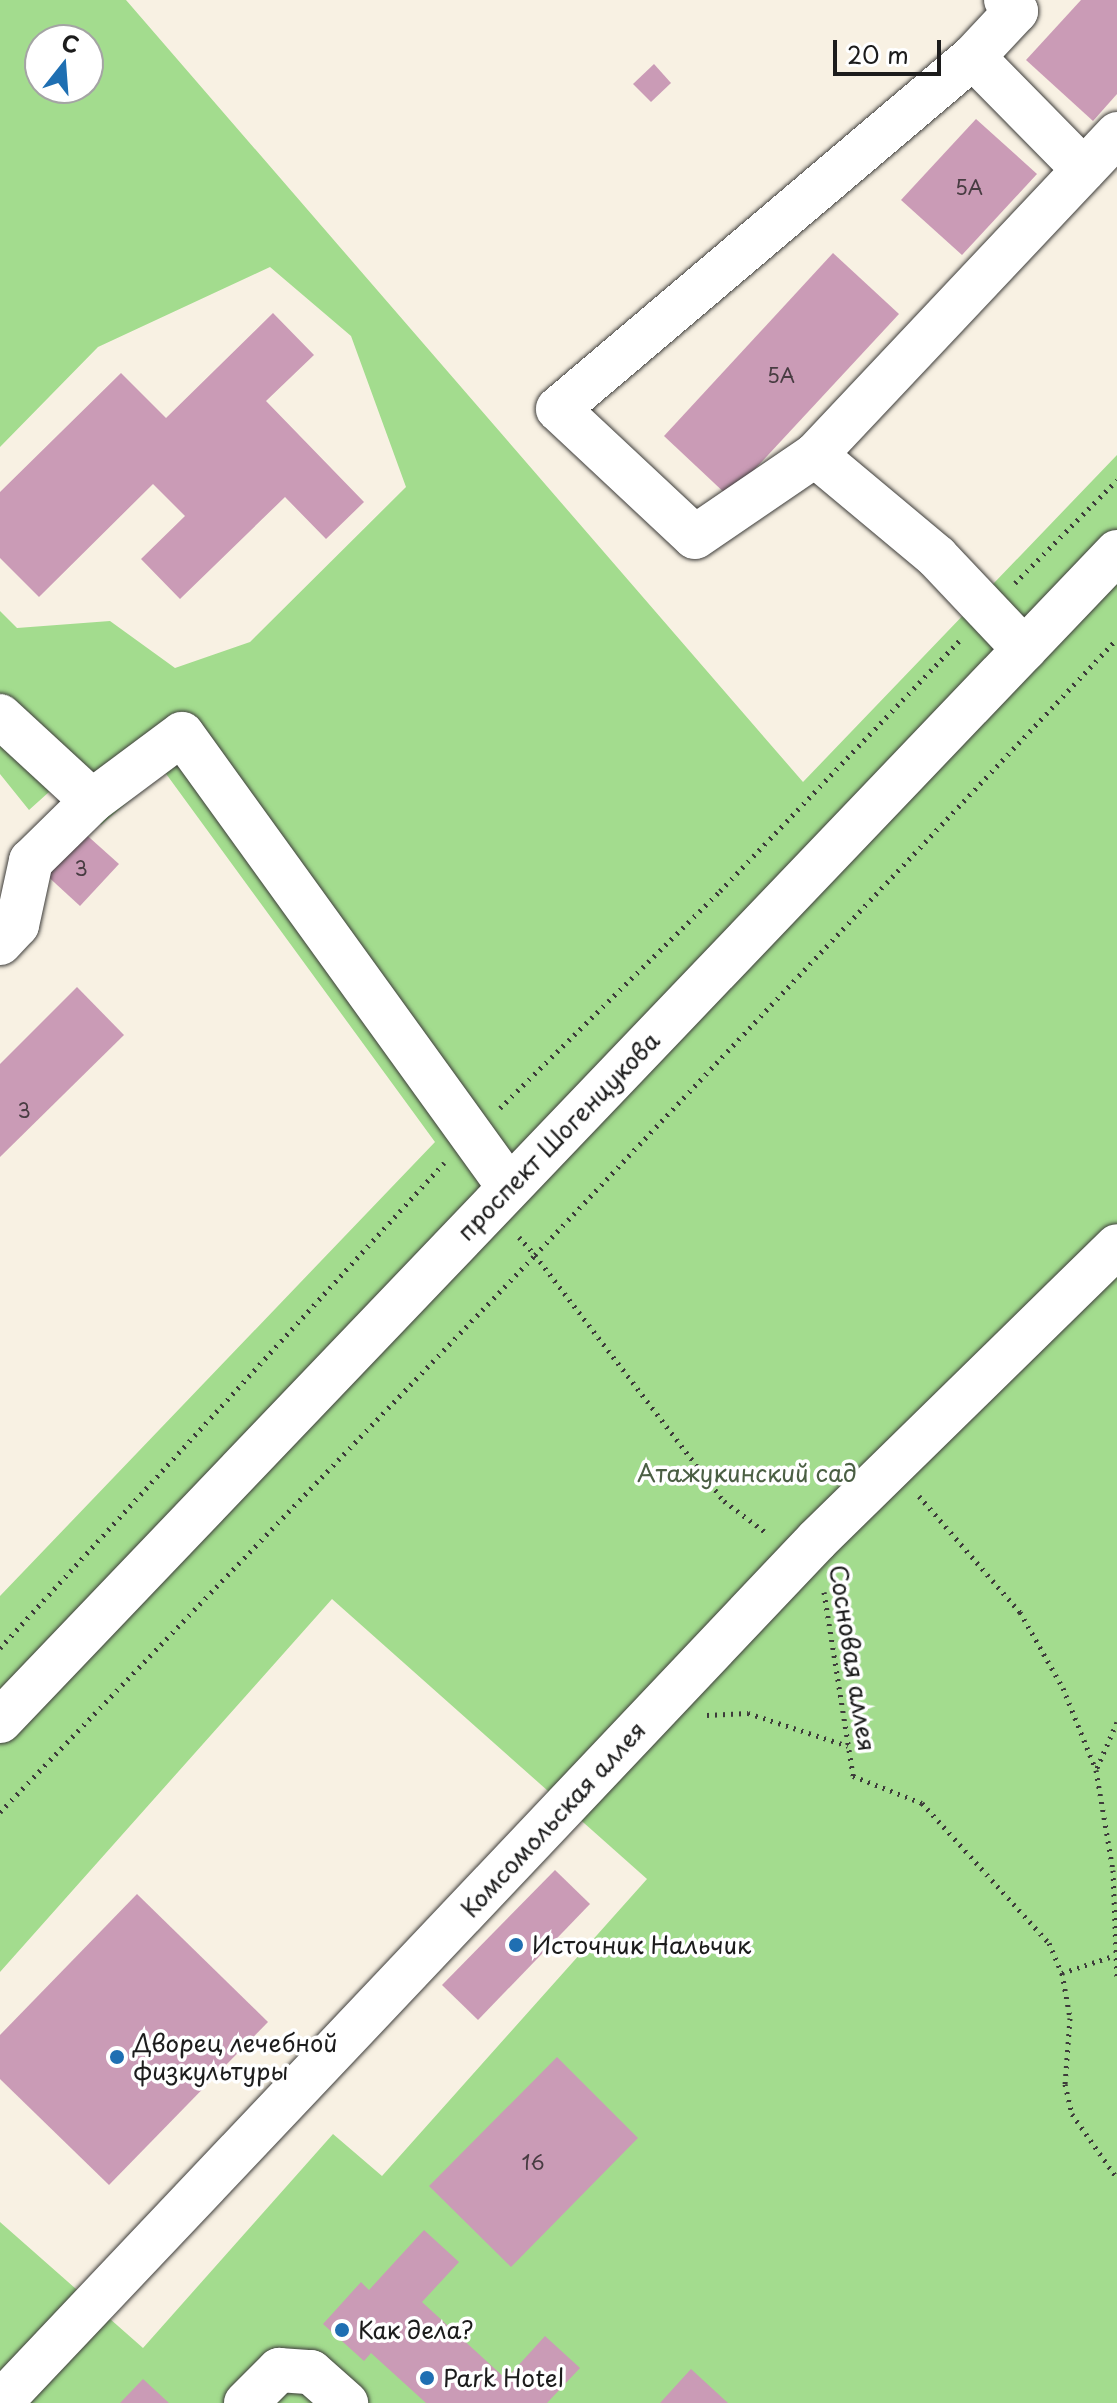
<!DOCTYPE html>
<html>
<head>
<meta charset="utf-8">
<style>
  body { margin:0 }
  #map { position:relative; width:1117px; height:2403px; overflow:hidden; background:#f8f1e3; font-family:"Playpen Sans",sans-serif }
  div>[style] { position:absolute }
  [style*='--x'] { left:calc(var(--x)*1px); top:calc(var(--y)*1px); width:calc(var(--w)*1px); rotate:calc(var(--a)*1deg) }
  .green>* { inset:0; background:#a3dc8e }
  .building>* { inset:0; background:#ca9bb6 }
  .path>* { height:5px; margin-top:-2.5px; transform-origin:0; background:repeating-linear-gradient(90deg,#3d3c3a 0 2px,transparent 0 8px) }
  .roads { filter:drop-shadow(0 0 2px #3d3c3a) drop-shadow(0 0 2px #3d3c3a) }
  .minor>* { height:44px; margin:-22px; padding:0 22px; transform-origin:22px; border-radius:22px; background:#fff }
  .dots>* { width:22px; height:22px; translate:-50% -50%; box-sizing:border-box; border:4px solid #fff; border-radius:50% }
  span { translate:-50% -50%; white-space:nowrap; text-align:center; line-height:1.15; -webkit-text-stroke:7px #fff; paint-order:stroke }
  .number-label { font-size:20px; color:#483c42 }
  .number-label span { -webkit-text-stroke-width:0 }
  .street-label { font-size:24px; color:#1c1c1c }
  .park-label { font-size:24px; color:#4b5f44 }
  .poi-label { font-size:24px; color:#1c1c1c }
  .left { translate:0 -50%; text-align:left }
  .north { position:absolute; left:24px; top:24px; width:80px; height:80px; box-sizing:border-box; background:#fff; border:2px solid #a4a4a4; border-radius:50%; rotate:17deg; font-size:22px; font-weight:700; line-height:32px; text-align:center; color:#1c1c1c }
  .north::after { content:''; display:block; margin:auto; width:28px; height:36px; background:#1f6fb2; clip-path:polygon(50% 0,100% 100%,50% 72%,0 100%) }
  .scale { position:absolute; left:833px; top:40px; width:108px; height:36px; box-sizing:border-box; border:4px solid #1c1c1c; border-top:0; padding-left:10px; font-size:24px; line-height:28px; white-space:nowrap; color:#1c1c1c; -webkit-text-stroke:6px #fff; paint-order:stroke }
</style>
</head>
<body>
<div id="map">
  <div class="green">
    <div style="clip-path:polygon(evenodd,0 0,126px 0,803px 782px,1117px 455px,1117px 2403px,0 2403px,0 2222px,143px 2348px,333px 2134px,382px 2176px,647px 1879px,332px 1599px,0 1972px,0 1596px,435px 1142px,164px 771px,101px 825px,59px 783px,29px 810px,0 774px,0 611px,17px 628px,110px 621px,175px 668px,250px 642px,406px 487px,351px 336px,270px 267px,98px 347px,0 447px,0 0,40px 40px,88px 40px,88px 88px,40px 88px,40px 40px)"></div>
  </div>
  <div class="building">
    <div style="clip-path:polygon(1081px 0,1117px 0,1117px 94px,1093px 121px,1026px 60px)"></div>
    <div style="clip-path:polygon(654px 64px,671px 83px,651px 102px,633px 84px)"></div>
    <div style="clip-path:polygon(976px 119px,1037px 174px,962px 255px,901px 200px)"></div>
    <div style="clip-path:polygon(833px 253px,899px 314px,729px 497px,664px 436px)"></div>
    <div style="clip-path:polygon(273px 313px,314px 355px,266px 401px,364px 502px,326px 539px,285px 497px,180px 599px,141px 559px,185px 516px,153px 484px,39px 597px,0 558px,0 492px,121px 373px,166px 418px)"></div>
    <div style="clip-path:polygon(81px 830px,119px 864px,80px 906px,43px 872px)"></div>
    <div style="clip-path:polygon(77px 987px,124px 1035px,0 1157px,0 1064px)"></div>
    <div style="clip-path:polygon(555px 1870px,590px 1904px,478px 2020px,442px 1985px)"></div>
    <div style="clip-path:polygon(137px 1894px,268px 2022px,109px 2185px,0 2079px,0 2035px)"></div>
    <div style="clip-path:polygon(557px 2057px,638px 2138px,511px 2267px,429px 2186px)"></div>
    <div style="clip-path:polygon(424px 2230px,459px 2262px,422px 2302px,506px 2379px,545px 2336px,580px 2368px,547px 2403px,426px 2403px,371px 2353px,364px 2361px,323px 2324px,361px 2282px,369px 2290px)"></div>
    <div style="clip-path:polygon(691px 2369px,728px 2403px,660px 2403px)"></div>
    <div style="clip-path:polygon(143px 2379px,169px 2403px,120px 2403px)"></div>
  </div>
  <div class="path">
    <div style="--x:1015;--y:583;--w:145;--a:-45.3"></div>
    <div style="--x:500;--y:1108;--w:309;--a:-44.6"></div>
    <div style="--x:720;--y:891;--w:349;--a:-46.3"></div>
    <div style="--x:519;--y:1237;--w:24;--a:48"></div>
    <div style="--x:535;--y:1255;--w:847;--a:-46.63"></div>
    <div style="--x:919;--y:1496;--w:154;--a:49"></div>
    <div style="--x:1020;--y:1612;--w:87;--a:60.5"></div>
    <div style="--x:1063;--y:1688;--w:88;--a:68.1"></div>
    <div style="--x:824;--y:1592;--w:186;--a:81"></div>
    <div style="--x:853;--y:1776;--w:74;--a:21.4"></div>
    <div style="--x:922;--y:1803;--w:189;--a:47.8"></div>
    <div style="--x:1049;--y:1943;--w:33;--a:67"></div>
    <div style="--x:1062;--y:1973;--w:46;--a:79.9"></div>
    <div style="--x:1070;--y:2018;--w:66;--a:94.3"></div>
    <div style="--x:1065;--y:2084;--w:31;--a:77"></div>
    <div style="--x:1072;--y:2114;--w:78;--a:54.9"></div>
    <div style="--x:0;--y:1648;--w:658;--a:-47.53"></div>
    <div style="--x:707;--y:1715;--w:41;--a:-2.8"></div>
    <div style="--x:748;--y:1713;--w:105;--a:18.3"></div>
    <div style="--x:1117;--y:1722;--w:52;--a:113.6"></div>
    <div style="--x:1096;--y:1770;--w:101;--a:80.4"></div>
    <div style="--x:1113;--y:1870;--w:107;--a:87.9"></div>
    <div style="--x:0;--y:1812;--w:772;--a:-46.15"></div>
    <div style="--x:535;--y:1255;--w:310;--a:52.5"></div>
    <div style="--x:724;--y:1501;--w:55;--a:36.9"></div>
    <div style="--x:1062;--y:1973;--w:54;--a:-18.4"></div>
  </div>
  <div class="roads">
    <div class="minor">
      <div style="--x:1006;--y:0;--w:15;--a:48"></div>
      <div style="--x:1016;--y:11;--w:63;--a:133.1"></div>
      <div style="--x:973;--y:57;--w:158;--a:45.5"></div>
      <div style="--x:973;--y:57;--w:544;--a:139.7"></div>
      <div style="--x:558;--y:409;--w:187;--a:43.1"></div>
      <div style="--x:695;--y:537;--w:145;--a:-34.3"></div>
      <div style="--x:815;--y:455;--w:441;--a:-46.7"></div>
      <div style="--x:815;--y:455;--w:159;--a:39.9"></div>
      <div style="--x:937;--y:557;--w:127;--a:46.6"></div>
      <div style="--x:0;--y:716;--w:125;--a:42.7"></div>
      <div style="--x:0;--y:943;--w:25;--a:-47"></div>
      <div style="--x:17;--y:925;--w:66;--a:-77.7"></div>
      <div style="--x:31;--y:861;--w:86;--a:-44.5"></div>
      <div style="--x:92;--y:801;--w:112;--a:-36.7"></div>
      <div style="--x:182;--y:734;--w:559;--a:54.18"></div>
      <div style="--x:0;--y:1721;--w:1617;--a:-46.3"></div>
      <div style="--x:0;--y:2403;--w:1188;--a:-46.57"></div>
      <div style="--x:817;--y:1540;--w:420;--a:-44.4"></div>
      <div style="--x:246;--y:2403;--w:47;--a:-45"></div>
      <div style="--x:279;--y:2370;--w:32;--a:4"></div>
      <div style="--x:311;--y:2372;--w:47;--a:41.5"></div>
    </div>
  </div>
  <div class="dots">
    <div style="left:516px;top:1945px;background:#1f6fb2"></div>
    <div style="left:117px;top:2057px;background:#1f6fb2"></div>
    <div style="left:342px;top:2330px;background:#1f6fb2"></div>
    <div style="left:427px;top:2378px;background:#1f6fb2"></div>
  </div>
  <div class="number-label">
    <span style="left:969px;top:187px">5А</span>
    <span style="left:781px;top:375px">5А</span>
    <span style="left:81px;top:868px">3</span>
    <span style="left:24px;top:1110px">3</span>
    <span style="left:533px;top:2162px">16</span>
  </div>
  <div class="street-label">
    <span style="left:558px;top:1136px;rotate:-46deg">проспект Шогенцукова</span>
    <span style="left:853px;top:1658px;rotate:81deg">Сосновая аллея</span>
    <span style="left:553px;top:1819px;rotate:-47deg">Комсомольская аллея</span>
  </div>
  <div class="park-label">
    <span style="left:747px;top:1473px">Атажукинский сад</span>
  </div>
  <div class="poi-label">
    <span class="left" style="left:532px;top:1945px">Источник Нальчик</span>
    <span class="left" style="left:133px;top:2057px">Дворец лечебной<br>физкультуры</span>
    <span class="left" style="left:358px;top:2330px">Как дела?</span>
    <span class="left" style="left:443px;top:2378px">Park Hotel</span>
  </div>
  <div class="north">С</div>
  <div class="scale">20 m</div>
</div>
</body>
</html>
